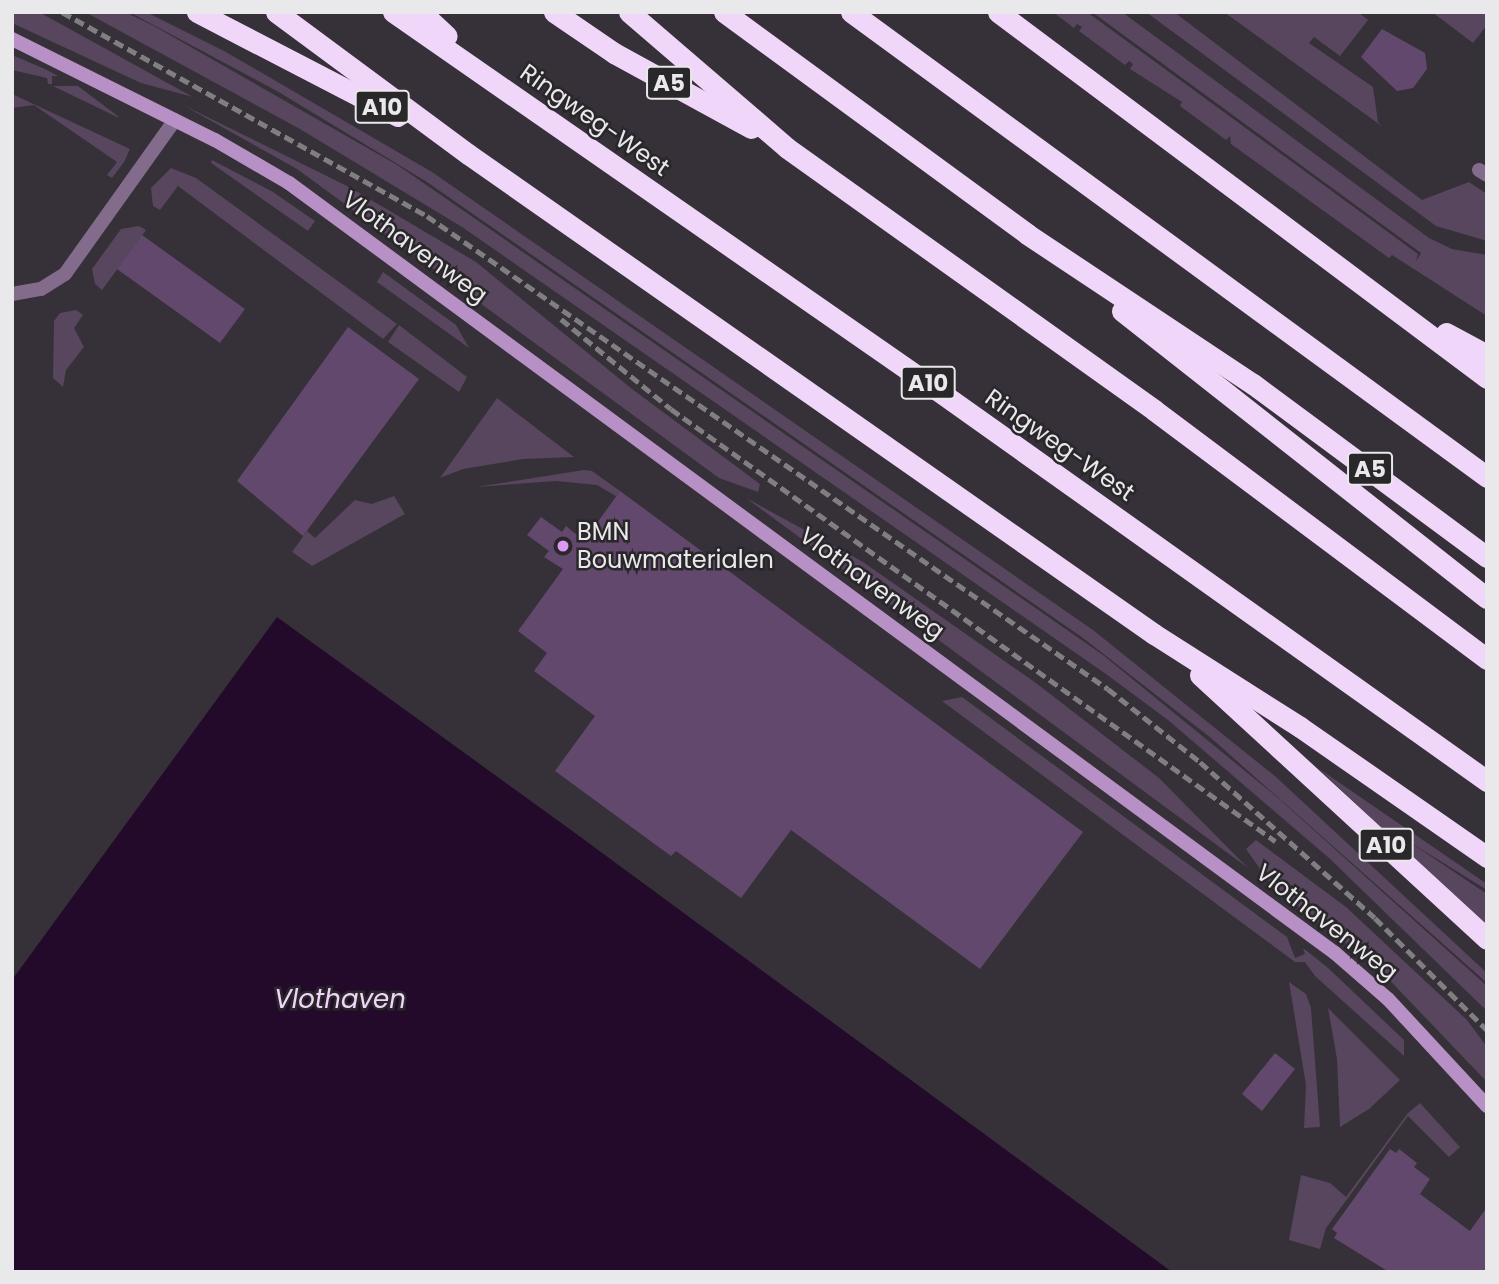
<!DOCTYPE html>
<html>
<head>
<meta charset="utf-8">
<style>
  body { margin:0 }
  #map { position:relative; width:1499px; height:1284px; overflow:hidden; background:#2a272a; font-family:Poppins,sans-serif }
  div>[style] { position:absolute }
  [style*='--x'] { left:calc(var(--x)*1px); top:calc(var(--y)*1px); width:calc(var(--w)*1px); rotate:calc(var(--a)*1deg) }
  .built>* { inset:0; background:#363038 }
  .green>* { inset:0; background:#57465e }
  .water>* { inset:0; background:#230a2b }
  .building>* { inset:0; background:#63486d }
  .minor>* { height:14px; margin:-7px; padding:0 7px; transform-origin:7px; border-radius:7px; background:#836b8c }
  .secondary>* { height:14px; margin:-7px; padding:0 7px; transform-origin:7px; border-radius:7px; background:#b790c5 }
  .motorway>* { height:21px; margin:-10.5px; padding:0 10.5px; transform-origin:10.5px; border-radius:10.5px; background:#f0d7f9 }
  .rail>* { height:5px; margin-top:-2.5px; transform-origin:0; background:repeating-linear-gradient(90deg,#807e80 0 10px,transparent 0 15px) }
  .dots>* { width:19px; height:19px; translate:-50% -50%; box-sizing:border-box; border:4px solid #2a272a; border-radius:50% }
  span { translate:-50% -50%; white-space:nowrap; text-align:center; line-height:1.15; -webkit-text-stroke:5px #2a272a; paint-order:stroke }
  .shield-label span { padding:2px 5px; background:#2a272a; border:2px solid; border-radius:5px; -webkit-text-stroke-width:0 }
  .shield-label { font-size:23px; color:#e9e8ea; font-weight:700 }
  .street-label { font-size:24px; color:#e9e8ea }
  .poi-label { font-size:24px; color:#e9e8ea }
  .left { translate:0 -50%; text-align:left }
  .water-label { font-size:26px; color:#f0d4fa; font-style:italic }
  .frame { position:absolute; inset:0; border:14px solid #e9e8ea; pointer-events:none }
</style>
</head>
<body>
<div id="map">
  <div class="built">
    <div style="clip-path:polygon(12px 12px,1487px 12px,1487px 1272px,12px 1272px)"></div>
  </div>
  <div class="green">
    <div style="clip-path:polygon(12px 12px,39px 12px,193px 97px,141px 83px,12px 23px)"></div>
    <div style="clip-path:polygon(85px 12px,125px 12px,154px 26px,399px 166px,1103px 655px,1277px 797px,1487px 986px,1487px 1011px,1329px 858px,1168px 720px,1106px 674px,462px 227px,300px 129px)"></div>
    <div style="clip-path:polygon(129px 12px,146px 12px,226px 52px,432px 172px,1093px 630px,1276px 777px,1487px 973px,1487px 983px,1211px 738px,1083px 638px,427px 182px,277px 91px)"></div>
    <div style="clip-path:polygon(1053px 12px,1087px 12px,1418px 254px,1416px 261px,1421px 253px,1092px 12px,1122px 12px,1429px 238px,1452px 249px,1487px 255px,1487px 316px,1392px 255px,1389px 258px,1231px 144px,1230px 136px,1226px 140px,1180px 106px,1182px 102px,1130px 69px,1133px 64px,1129px 61px,1125px 65px,1079px 31px,1082px 27px,1077px 24px,1074px 28px)"></div>
    <div style="clip-path:polygon(1146px 12px,1174px 12px,1422px 200px,1469px 182px,1487px 194px,1487px 241px,1436px 226px)"></div>
    <div style="clip-path:polygon(1224px 12px,1358px 12px,1368px 20px,1340px 56px,1314px 37px,1309px 43px,1373px 87px,1378px 122px,1383px 127px)"></div>
    <div style="clip-path:polygon(1432px 12px,1487px 12px,1487px 25px,1473px 43px)"></div>
    <div style="clip-path:polygon(12px 55px,45px 69px,58px 76px,52px 76px,52px 84px,48px 84px,47px 78px,12px 70px)"></div>
    <div style="clip-path:polygon(53px 86px,78px 86px,119px 117px,117px 117px)"></div>
    <div style="clip-path:polygon(12px 94px,130px 149px,124px 162px,112px 178px,107px 175px,117px 162px,34px 105px,12px 108px)"></div>
    <div style="clip-path:polygon(181px 104px,351px 188px,476px 262px,632px 389px,760px 484px,758px 492px,719px 478px,297px 169px)"></div>
    <div style="clip-path:polygon(212px 160px,273px 192px,315px 221px,308px 231px,211px 163px)"></div>
    <div style="clip-path:polygon(171px 168px,196px 178px,397px 324px,383px 339px,178px 186px,160px 210px,153px 206px,151px 188px)"></div>
    <div style="clip-path:polygon(139px 226px,146px 230px,102px 290px,95px 284px,92px 269px,121px 229px)"></div>
    <div style="clip-path:polygon(383px 272px,456px 325px,469px 348px,377px 282px)"></div>
    <div style="clip-path:polygon(76px 310px,83px 315px,74px 328px,84px 347px,66px 370px,63px 387px,53px 378px,54px 321px,60px 313px)"></div>
    <div style="clip-path:polygon(399px 325px,467px 377px,459px 392px,388px 342px)"></div>
    <div style="clip-path:polygon(497px 398px,574px 457px,523px 459px,463px 469px,440px 478px)"></div>
    <div style="clip-path:polygon(584px 470px,592px 471px,620px 491px,616px 496px,597px 485px,556px 481px,476px 487px)"></div>
    <div style="clip-path:polygon(394px 496px,405px 514px,312px 566px,292px 552px,307px 531px,315px 538px,355px 500px,372px 504px)"></div>
    <div style="clip-path:polygon(746px 498px,863px 562px,1036px 683px,1159px 778px,1248px 868px)"></div>
    <div style="clip-path:polygon(962px 697px,1287px 937px,1295px 958px,1305px 954px,1303px 948px,1327px 967px,1404px 1040px,1404px 1056px,1315px 976px,1305px 962px,1295px 962px,942px 701px)"></div>
    <div style="clip-path:polygon(1318px 768px,1487px 884px,1487px 890px,1408px 841px,1487px 894px,1487px 927px)"></div>
    <div style="clip-path:polygon(1256px 840px,1346px 907px,1467px 1020px,1487px 1047px,1487px 1082px,1378px 968px,1272px 886px,1246px 849px)"></div>
    <div style="clip-path:polygon(1289px 982px,1306px 994px,1311px 1008px,1320px 1127px,1304px 1128px,1306px 1085px)"></div>
    <div style="clip-path:polygon(1328px 1008px,1400px 1080px,1369px 1109px,1340px 1127px,1337px 1059px)"></div>
    <div style="clip-path:polygon(1420px 1103px,1460px 1147px,1449px 1157px,1408px 1116px,1326px 1228px,1320px 1249px,1289px 1240px,1301px 1175px,1330px 1183px,1346px 1197px,1408px 1113px)"></div>
  </div>
  <div class="water">
    <div style="clip-path:polygon(277px 617px,575px 833px,1172px 1272px,12px 1272px,12px 980px)"></div>
  </div>
  <div class="building">
    <div style="clip-path:polygon(1382px 29px,1425px 53px,1427px 69px,1413px 88px,1397px 91px,1361px 57px)"></div>
    <div style="clip-path:polygon(142px 235px,245px 309px,220px 343px,117px 269px)"></div>
    <div style="clip-path:polygon(348px 327px,419px 379px,303px 536px,237px 481px)"></div>
    <div style="clip-path:polygon(620px 491px,1083px 832px,980px 969px,791px 830px,741px 898px,676px 851px,671px 856px,555px 771px,595px 716px,534px 671px,547px 653px,518px 631px,563px 569px,544px 557px,549px 551px,527px 535px,541px 517px,562px 532px,566px 526px,584px 541px)"></div>
    <div style="clip-path:polygon(1275px 1053px,1295px 1069px,1262px 1111px,1242px 1094px)"></div>
    <div style="clip-path:polygon(1390px 1149px,1396px 1153px,1399px 1149px,1417px 1163px,1414px 1167px,1430px 1179px,1420px 1194px,1470px 1231px,1487px 1207px,1487px 1272px,1389px 1272px,1334px 1238px,1337px 1233px,1332px 1229px)"></div>
  </div>
  <div class="minor">
    <div style="--x:1479;--y:170;--w:9;--a:32"></div>
    <div style="--x:12;--y:294;--w:29;--a:-10"></div>
    <div style="--x:41;--y:289;--w:28;--a:-32"></div>
    <div style="--x:65;--y:274;--w:189;--a:-54.5"></div>
  </div>
  <div class="secondary">
    <div style="--x:12;--y:39;--w:227;--a:26.5"></div>
    <div style="--x:215;--y:140;--w:86;--a:30.2"></div>
    <div style="--x:289;--y:183;--w:1299;--a:36.36"></div>
    <div style="--x:1335;--y:953;--w:70;--a:41"></div>
    <div style="--x:1388;--y:999;--w:146;--a:47.2"></div>
  </div>
  <div class="motorway">
    <div style="--x:197;--y:12;--w:226;--a:27.4"></div>
    <div style="--x:276;--y:12;--w:239;--a:36.5"></div>
    <div style="--x:468;--y:154;--w:837;--a:34.98"></div>
    <div style="--x:1154;--y:634;--w:173;--a:32.5"></div>
    <div style="--x:1300;--y:727;--w:228;--a:34.8"></div>
    <div style="--x:393;--y:12;--w:662;--a:34.79"></div>
    <div style="--x:937;--y:390;--w:675;--a:35.41"></div>
    <div style="--x:421;--y:12;--w:35;--a:43"></div>
    <div style="--x:554;--y:12;--w:73;--a:34.3"></div>
    <div style="--x:614;--y:53;--w:156;--a:28.7"></div>
    <div style="--x:629;--y:12;--w:208;--a:40.7"></div>
    <div style="--x:787;--y:148;--w:451;--a:35.5"></div>
    <div style="--x:1154;--y:410;--w:416;--a:36.8"></div>
    <div style="--x:724;--y:12;--w:376;--a:36.2"></div>
    <div style="--x:1027;--y:234;--w:271;--a:33.6"></div>
    <div style="--x:1253;--y:384;--w:291;--a:36.5"></div>
    <div style="--x:851;--y:12;--w:788;--a:36.17"></div>
    <div style="--x:998;--y:12;--w:611;--a:36.81"></div>
    <div style="--x:1122;--y:311;--w:464;--a:38.2"></div>
    <div style="--x:1446;--y:333;--w:47;--a:28.2"></div>
    <div style="--x:1200;--y:675;--w:390;--a:42.6"></div>
  </div>
  <div class="rail">
    <div style="--x:62;--y:12;--w:418;--a:29.2"></div>
    <div style="--x:427;--y:216;--w:829;--a:34.78"></div>
    <div style="--x:1108;--y:689;--w:117;--a:38.4"></div>
    <div style="--x:1200;--y:762;--w:234;--a:41.7"></div>
    <div style="--x:1375;--y:918;--w:158;--a:45"></div>
    <div style="--x:561;--y:319;--w:142;--a:39.3"></div>
    <div style="--x:671;--y:409;--w:743;--a:35.57"></div>
  </div>
  <div class="dots">
    <div style="left:563px;top:546px;background:#dc99f4"></div>
  </div>
  <div class="shield-label">
    <span style="left:669px;top:83px">A5</span>
    <span style="left:382px;top:107px">A10</span>
    <span style="left:928px;top:383px">A10</span>
    <span style="left:1370px;top:469px">A5</span>
    <span style="left:1386px;top:845px">A10</span>
  </div>
  <div class="street-label">
    <span style="left:595px;top:120px;rotate:35deg">Ringweg-West</span>
    <span style="left:415px;top:247px;rotate:36deg">Vlothavenweg</span>
    <span style="left:1060px;top:445px;rotate:35deg">Ringweg-West</span>
    <span style="left:872px;top:583px;rotate:36deg">Vlothavenweg</span>
    <span style="left:1327px;top:922px;rotate:38deg">Vlothavenweg</span>
  </div>
  <div class="poi-label">
    <span class="left" style="left:577px;top:546px">BMN<br>Bouwmaterialen</span>
  </div>
  <div class="water-label">
    <span style="left:340px;top:1000px">Vlothaven</span>
  </div>
  <div class="frame"></div>
</div>
</body>
</html>
